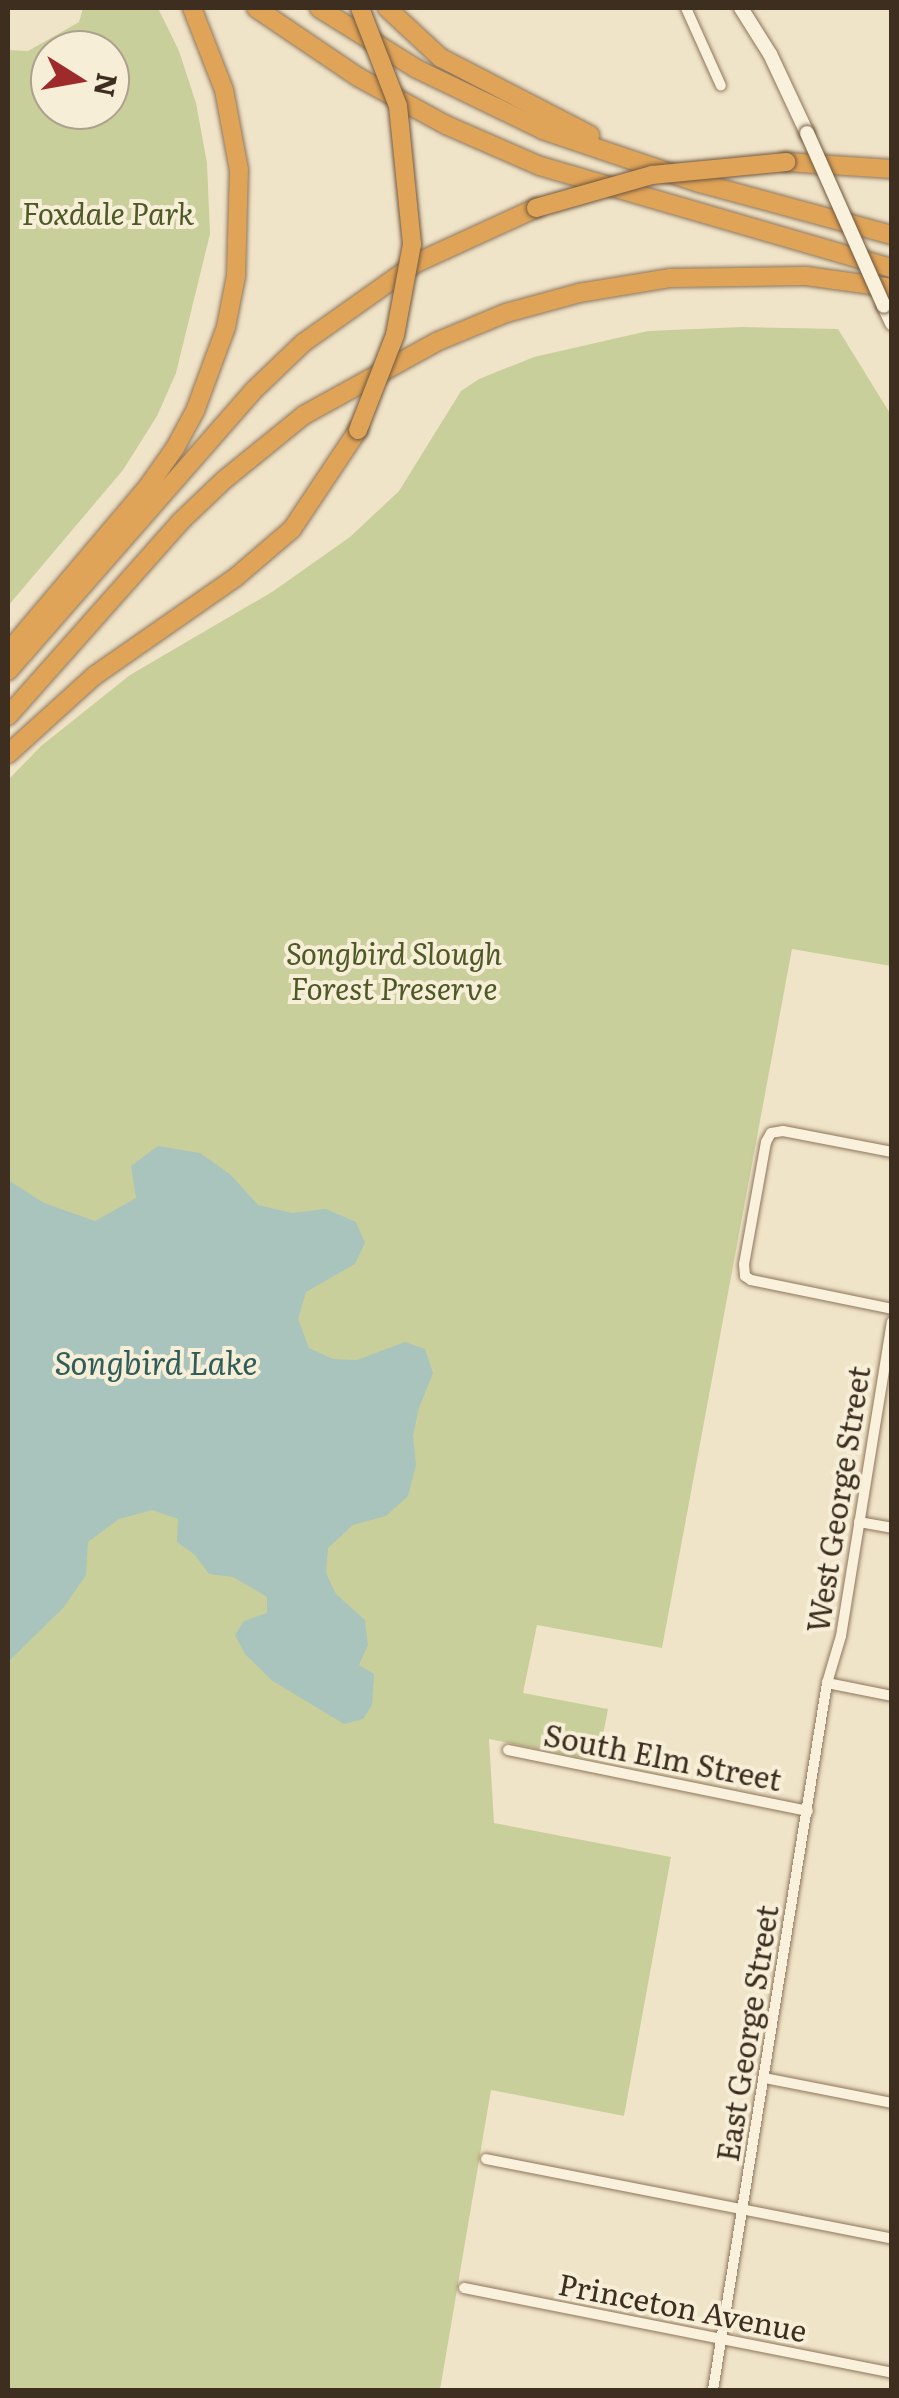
<!DOCTYPE html>
<html>
<head>
<meta charset="utf-8">
<style>
  body { margin:0 }
  #map { position:relative; width:899px; height:2398px; overflow:hidden; background:#f0e4c8; font-family:Literata,serif }
  div>[style] { position:absolute }
  [style*='--x'] { left:calc(var(--x)*1px); top:calc(var(--y)*1px); width:calc(var(--w)*1px); rotate:calc(var(--a)*1deg) }
  .green>* { inset:0; background:#c9cf9b }
  .water>* { inset:0; background:#a9c4bc }
  .roads { filter:drop-shadow(0 0 2px #8d765c) drop-shadow(0 0 2px #8d765c) }
  .street>* { height:10px; margin:-5px; padding:0 5px; transform-origin:5px; border-radius:5px; background:#faf1dc }
  .secondary>* { height:14px; margin:-7px; padding:0 7px; transform-origin:7px; border-radius:7px; background:#faf1dc }
  .highway>* { height:18px; margin:-9px; padding:0 9px; transform-origin:9px; border-radius:9px; background:#e0a458 }
  .bridges { filter:drop-shadow(0 0 2px #6f573f) drop-shadow(0 0 2px #6f573f) }
  .secondary-bridge>* { height:14px; margin:-7px; padding:0 7px; transform-origin:7px; border-radius:7px; background:#faf1dc }
  .highway-bridge>* { height:18px; margin:-9px; padding:0 9px; transform-origin:9px; border-radius:9px; background:#e0a458 }
  span { translate:-50% -50%; white-space:nowrap; text-align:center; line-height:1.15; -webkit-text-stroke:8px #f7eed8; paint-order:stroke }
  .park-label { font-size:30px; color:#4d5a26; font-style:italic }
  .street-label { font-size:30px; color:#3d2e20 }
  .water-label { font-size:32px; color:#2f5d5a; font-style:italic }
  .frame { position:absolute; inset:0; border:10px solid #3d2e20; pointer-events:none }
  .north { position:absolute; left:30px; top:30px; width:100px; height:100px; box-sizing:border-box; background:#f7eed8; border:2px solid #ada18e; border-radius:50%; rotate:101deg; font-size:28px; font-weight:700; line-height:40px; text-align:center; color:#3d2e20 }
  .north::after { content:''; display:block; margin:auto; width:35px; height:45px; background:#9e2a2b; clip-path:polygon(50% 0,100% 100%,50% 72%,0 100%) }
</style>
</head>
<body>
<div id="map">
  <div class="green">
    <div style="clip-path:polygon(evenodd,83px 8px,158px 8px,179px 51px,196px 103px,207px 163px,210px 234px,176px 373px,157px 416px,123px 470px,8px 606px,8px 50px,28px 51px,79px 22px,83px 8px,50px 50px,110px 50px,110px 110px,50px 110px,50px 50px)"></div>
    <div style="clip-path:polygon(742px 327px,838px 329px,891px 415px,891px 966px,792px 949px,662px 1648px,537px 1625px,523px 1693px,608px 1709px,598px 1761px,489px 1739px,494px 1823px,671px 1857px,624px 2116px,491px 2090px,440px 2390px,8px 2390px,8px 780px,41px 746px,130px 675px,272px 592px,350px 537px,399px 491px,461px 391px,479px 379px,534px 357px,648px 331px)"></div>
  </div>
  <div class="water">
    <div style="clip-path:polygon(158px 1146px,200px 1153px,231px 1175px,258px 1205px,292px 1213px,326px 1209px,356px 1222px,365px 1243px,355px 1264px,306px 1292px,298px 1319px,309px 1348px,333px 1359px,357px 1360px,405px 1342px,425px 1349px,433px 1373px,419px 1408px,413px 1435px,416px 1465px,408px 1496px,386px 1516px,353px 1525px,328px 1548px,326px 1573px,336px 1594px,365px 1620px,368px 1645px,359px 1665px,374px 1674px,372px 1705px,363px 1719px,344px 1724px,271px 1680px,245px 1654px,235px 1635px,244px 1621px,267px 1613px,267px 1597px,233px 1577px,209px 1574px,195px 1555px,177px 1542px,178px 1519px,152px 1510px,119px 1519px,88px 1542px,86px 1575px,64px 1607px,8px 1662px,8px 1180px,44px 1203px,95px 1221px,136px 1198px,131px 1166px)"></div>
  </div>
  <div class="roads">
    <div class="street">
      <div style="--x:686;--y:8;--w:85;--a:65.8"></div>
      <div style="--x:892;--y:1152;--w:111;--a:-169.1"></div>
      <div style="--x:783;--y:1131;--w:12;--a:171"></div>
      <div style="--x:771;--y:1133;--w:10;--a:119"></div>
      <div style="--x:766;--y:1142;--w:124;--a:100.2"></div>
      <div style="--x:744;--y:1264;--w:12;--a:85"></div>
      <div style="--x:745;--y:1276;--w:7;--a:34"></div>
      <div style="--x:751;--y:1280;--w:144;--a:11.6"></div>
      <div style="--x:859;--y:1522;--w:34;--a:10"></div>
      <div style="--x:827;--y:1683;--w:66;--a:11.3"></div>
      <div style="--x:508;--y:1750;--w:306;--a:11.5"></div>
      <div style="--x:765;--y:2078;--w:129;--a:11.1"></div>
      <div style="--x:486;--y:2159;--w:414;--a:11.1"></div>
      <div style="--x:464;--y:2288;--w:436;--a:11.2"></div>
      <div style="--x:713;--y:2390;--w:716;--a:-80.84"></div>
      <div style="--x:827;--y:1683;--w:49;--a:-73.4"></div>
      <div style="--x:841;--y:1636;--w:318;--a:-80.8"></div>
    </div>
    <div class="secondary">
      <div style="--x:741;--y:8;--w:54;--a:57.8"></div>
      <div style="--x:770;--y:54;--w:87;--a:64.9"></div>
      <div style="--x:884;--y:306;--w:19;--a:65"></div>
    </div>
    <div class="highway">
      <div style="--x:256;--y:8;--w:123;--a:34.1"></div>
      <div style="--x:358;--y:77;--w:100;--a:28.6"></div>
      <div style="--x:446;--y:125;--w:103;--a:23.6"></div>
      <div style="--x:540;--y:166;--w:366;--a:16.2"></div>
      <div style="--x:319;--y:8;--w:115;--a:31.9"></div>
      <div style="--x:417;--y:69;--w:140;--a:25.8"></div>
      <div style="--x:543;--y:130;--w:166;--a:18.7"></div>
      <div style="--x:700;--y:183;--w:199;--a:15.2"></div>
      <div style="--x:387;--y:8;--w:74;--a:42.8"></div>
      <div style="--x:441;--y:58;--w:168;--a:27.3"></div>
      <div style="--x:786;--y:162;--w:106;--a:3.8"></div>
      <div style="--x:8;--y:652;--w:219;--a:-49.8"></div>
      <div style="--x:149;--y:485;--w:45;--a:-54.9"></div>
      <div style="--x:175;--y:448;--w:42;--a:-61.6"></div>
      <div style="--x:195;--y:411;--w:90;--a:-69.7"></div>
      <div style="--x:226;--y:327;--w:52;--a:-78.9"></div>
      <div style="--x:236;--y:276;--w:106;--a:-88.4"></div>
      <div style="--x:239;--y:170;--w:81;--a:-100.6"></div>
      <div style="--x:224;--y:90;--w:88;--a:-111.3"></div>
      <div style="--x:8;--y:671;--w:372;--a:-48.8"></div>
      <div style="--x:253;--y:391;--w:69;--a:-43.8"></div>
      <div style="--x:303;--y:343;--w:138;--a:-35.3"></div>
      <div style="--x:416;--y:263;--w:132;--a:-24.6"></div>
      <div style="--x:8;--y:716;--w:261;--a:-48.4"></div>
      <div style="--x:181;--y:521;--w:59;--a:-43.6"></div>
      <div style="--x:224;--y:480;--w:103;--a:-39.1"></div>
      <div style="--x:304;--y:415;--w:151;--a:-28.9"></div>
      <div style="--x:436;--y:342;--w:76;--a:-22.5"></div>
      <div style="--x:506;--y:313;--w:76;--a:-15.3"></div>
      <div style="--x:579;--y:293;--w:93;--a:-9.3"></div>
      <div style="--x:671;--y:278;--w:135;--a:-0.8"></div>
      <div style="--x:806;--y:276;--w:87;--a:7.9"></div>
      <div style="--x:8;--y:754;--w:116;--a:-42.2"></div>
      <div style="--x:94;--y:676;--w:173;--a:-34.9"></div>
      <div style="--x:236;--y:577;--w:74;--a:-40.6"></div>
      <div style="--x:292;--y:529;--w:119;--a:-56.3"></div>
    </div>
  </div>
  <div class="bridges">
    <div class="secondary-bridge">
      <div style="--x:807;--y:133;--w:189;--a:66"></div>
    </div>
    <div class="highway-bridge">
      <div style="--x:536;--y:208;--w:121;--a:-15.9"></div>
      <div style="--x:652;--y:175;--w:135;--a:-5.5"></div>
      <div style="--x:358;--y:430;--w:102;--a:-68.7"></div>
      <div style="--x:395;--y:335;--w:93;--a:-79.4"></div>
      <div style="--x:412;--y:244;--w:139;--a:-95.8"></div>
      <div style="--x:398;--y:106;--w:105;--a:-111.2"></div>
    </div>
  </div>
  <div class="park-label">
    <span style="left:108px;top:212px">Foxdale Park</span>
    <span style="left:394px;top:969px">Songbird Slough<br>Forest Preserve</span>
  </div>
  <div class="street-label">
    <span style="left:837px;top:1499px;rotate:-81deg">West George Street</span>
    <span style="left:663px;top:1756px;rotate:11deg">South Elm Street</span>
    <span style="left:746px;top:2033px;rotate:-81deg">East George Street</span>
    <span style="left:683px;top:2306px;rotate:11deg">Princeton Avenue</span>
  </div>
  <div class="water-label">
    <span style="left:156px;top:1361px">Songbird Lake</span>
  </div>
  <div class="frame"></div>
  <div class="north">N</div>
</div>
</body>
</html>
